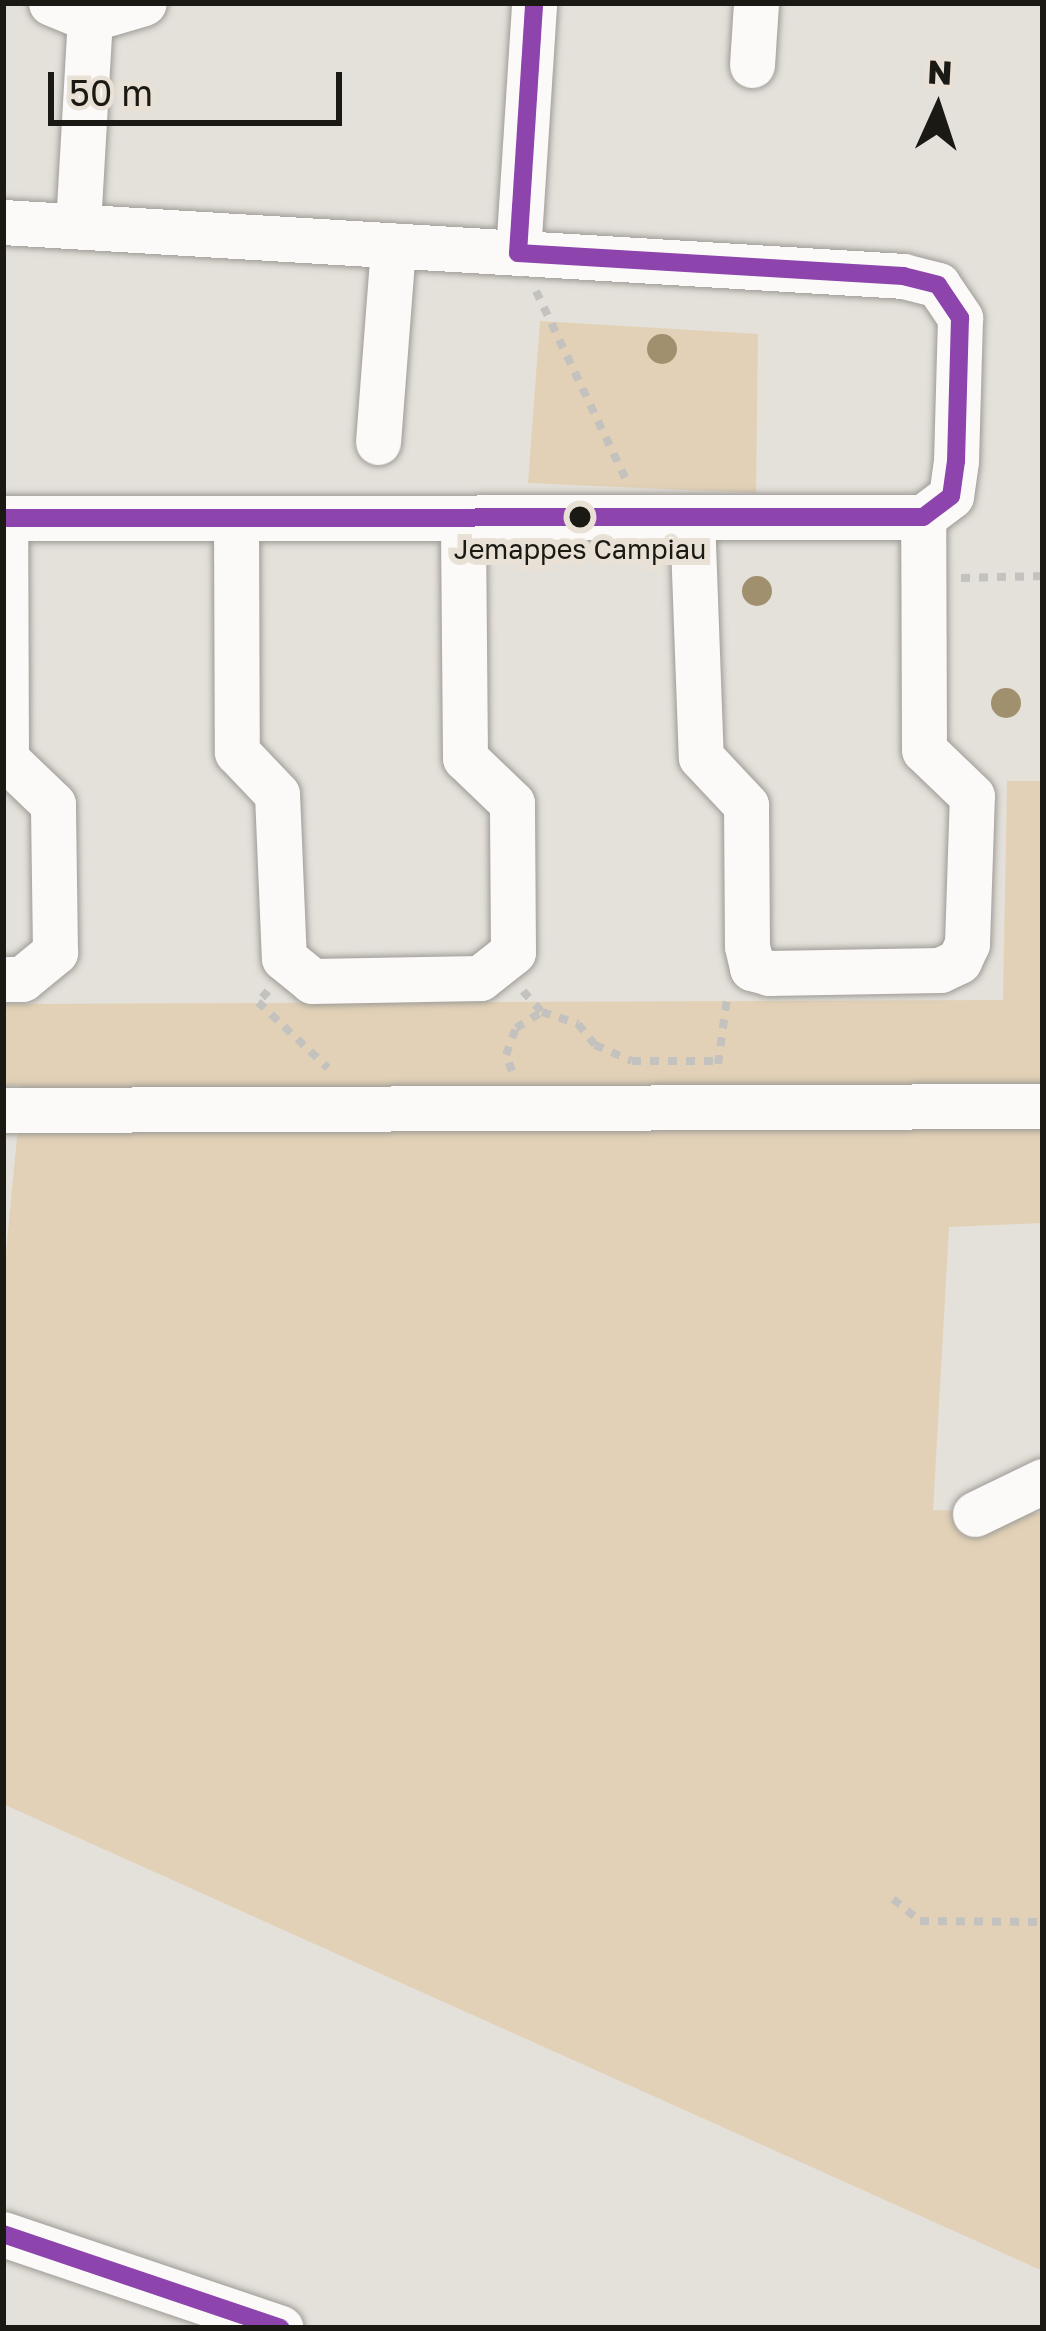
<!DOCTYPE html>
<html>
<head>
<meta charset="utf-8">
<style>
  body { margin:0 }
  #map { position:relative; width:1046px; height:2331px; overflow:hidden; background:#e4e0da; font-family:"Golos Text",sans-serif }
  div>[style] { position:absolute }
  [style*='--x'] { left:calc(var(--x)*1px); top:calc(var(--y)*1px); width:calc(var(--w)*1px); rotate:calc(var(--a)*1deg) }
  .green>* { inset:0; background:#e2d1b6 }
  .path>* { height:8px; margin-top:-4px; transform-origin:0; background:repeating-linear-gradient(90deg,#c3c2bf 0 9px,transparent 0 18px) }
  .roads { filter:drop-shadow(0 0 3px #9e9b96) drop-shadow(0 0 3px #9e9b96) }
  .minor>* { height:45px; margin:-22.5px; padding:0 22.5px; transform-origin:22.5px; border-radius:22.5px; background:#fbfaf9 }
  .bus-1>* { height:18px; margin:-9px; padding:0 9px; transform-origin:9px; border-radius:9px; background:#8e44ad }
  .trees>* { width:30px; height:30px; margin:-15px; border-radius:50%; background:#a0906e }
  .dots>* { width:33px; height:33px; translate:-50% -50%; box-sizing:border-box; border:6px solid #e9e1d5; border-radius:50% }
  span { translate:-50% -50%; white-space:nowrap; text-align:center; line-height:1.15; -webkit-text-stroke:12px #e9e1d5; paint-order:stroke }
  .bus-label { font-size:27px; color:#1b1914 }
  .frame { position:absolute; inset:0; border:6px solid #1b1914; pointer-events:none }
  .north { position:absolute; left:878px; top:48px; width:120px; height:120px; -webkit-text-stroke:9px #e9e1d5; paint-order:stroke; rotate:3deg; font-size:33px; font-weight:700; line-height:48px; text-align:center; color:#1b1914 }
  .north::after { content:''; display:block; margin:auto; width:42px; height:54px; background:#1b1914; clip-path:polygon(50% 0,100% 100%,50% 72%,0 100%) }
  .scale { position:absolute; left:48px; top:72px; width:294px; height:54px; box-sizing:border-box; border:6px solid #1b1914; border-top:0; padding-left:15px; font-size:36px; line-height:42px; white-space:nowrap; color:#1b1914; -webkit-text-stroke:9px #e9e1d5; paint-order:stroke }
</style>
</head>
<body>
<div id="map">
  <div class="green">
    <div style="clip-path:polygon(540px 321px,758px 334px,756px 493px,528px 483px)"></div>
    <div style="clip-path:polygon(1007px 781px,1043px 781px,1043px 1223px,949px 1227px,933px 1510px,1043px 1513px,1043px 2271px,3px 1804px,3px 1283px,22px 1086px,3px 1085px,3px 1004px,1003px 1000px)"></div>
  </div>
  <div class="path">
    <div style="--x:536;--y:291;--w:207;--a:64.5"></div>
    <div style="--x:961;--y:578;--w:82;--a:-1.4"></div>
    <div style="--x:268;--y:991;--w:15;--a:132"></div>
    <div style="--x:258;--y:1002;--w:96;--a:43.3"></div>
    <div style="--x:523;--y:991;--w:28;--a:48"></div>
    <div style="--x:718;--y:1064;--w:67;--a:-82.2"></div>
    <div style="--x:512;--y:1071;--w:17;--a:-111"></div>
    <div style="--x:506;--y:1055;--w:29;--a:-70"></div>
    <div style="--x:516;--y:1028;--w:31;--a:-32"></div>
    <div style="--x:542;--y:1012;--w:38;--a:18"></div>
    <div style="--x:578;--y:1024;--w:27;--a:51"></div>
    <div style="--x:595;--y:1045;--w:40;--a:23.4"></div>
    <div style="--x:632;--y:1061;--w:86;--a:0"></div>
    <div style="--x:893;--y:1899;--w:35;--a:39"></div>
    <div style="--x:920;--y:1921;--w:123;--a:0.5"></div>
  </div>
  <div class="roads">
    <div class="minor">
      <div style="--x:51;--y:3;--w:42;--a:22.3"></div>
      <div style="--x:90;--y:19;--w:56;--a:-16.5"></div>
      <div style="--x:752;--y:65;--w:62;--a:-86.3"></div>
      <div style="--x:3;--y:222;--w:902;--a:3.43"></div>
      <div style="--x:903;--y:276;--w:36;--a:14"></div>
      <div style="--x:938;--y:285;--w:40;--a:56"></div>
      <div style="--x:960;--y:318;--w:143;--a:91.6"></div>
      <div style="--x:956;--y:461;--w:35;--a:98"></div>
      <div style="--x:951;--y:496;--w:35;--a:143"></div>
      <div style="--x:78;--y:225;--w:206;--a:-86.7"></div>
      <div style="--x:518;--y:253;--w:251;--a:-86.3"></div>
      <div style="--x:378;--y:442;--w:197;--a:-85.6"></div>
      <div style="--x:692;--y:517;--w:240;--a:87.9"></div>
      <div style="--x:701;--y:757;--w:66;--a:46.8"></div>
      <div style="--x:746;--y:805;--w:141;--a:89.6"></div>
      <div style="--x:747;--y:946;--w:23;--a:77"></div>
      <div style="--x:752;--y:968;--w:18;--a:16"></div>
      <div style="--x:769;--y:973;--w:171;--a:-1"></div>
      <div style="--x:940;--y:970;--w:21;--a:-25"></div>
      <div style="--x:959;--y:961;--w:19;--a:-65"></div>
      <div style="--x:967;--y:944;--w:148;--a:-88.1"></div>
      <div style="--x:972;--y:796;--w:66;--a:-136.2"></div>
      <div style="--x:924;--y:750;--w:233;--a:-90.2"></div>
      <div style="--x:3;--y:518;--w:920;--a:-0.06"></div>
      <div style="--x:236;--y:518;--w:234;--a:89.8"></div>
      <div style="--x:237;--y:752;--w:58;--a:46.4"></div>
      <div style="--x:277;--y:794;--w:164;--a:87.6"></div>
      <div style="--x:284;--y:958;--w:36;--a:39"></div>
      <div style="--x:312;--y:981;--w:168;--a:-1"></div>
      <div style="--x:480;--y:978;--w:42;--a:-38.2"></div>
      <div style="--x:513;--y:952;--w:149;--a:-90.4"></div>
      <div style="--x:512;--y:803;--w:65;--a:-136.2"></div>
      <div style="--x:465;--y:758;--w:240;--a:-90.5"></div>
      <div style="--x:3;--y:979;--w:19;--a:0"></div>
      <div style="--x:22;--y:979;--w:43;--a:-39.3"></div>
      <div style="--x:55;--y:952;--w:148;--a:-90.8"></div>
      <div style="--x:53;--y:804;--w:65;--a:-136.2"></div>
      <div style="--x:6;--y:759;--w:241;--a:-90.2"></div>
      <div style="--x:3;--y:1110;--w:1040;--a:-0.22"></div>
      <div style="--x:975;--y:1514;--w:76;--a:-25.9"></div>
      <div style="--x:3;--y:2234;--w:293;--a:18.7"></div>
    </div>
  </div>
  <div class="bus-1">
    <div style="--x:518;--y:253;--w:386;--a:3.4"></div>
    <div style="--x:903;--y:276;--w:36;--a:14"></div>
    <div style="--x:938;--y:285;--w:40;--a:56"></div>
    <div style="--x:960;--y:318;--w:143;--a:91.6"></div>
    <div style="--x:956;--y:461;--w:35;--a:98"></div>
    <div style="--x:951;--y:496;--w:35;--a:143"></div>
    <div style="--x:518;--y:253;--w:251;--a:-86.3"></div>
    <div style="--x:3;--y:518;--w:920;--a:-0.06"></div>
    <div style="--x:3;--y:2234;--w:293;--a:18.7"></div>
  </div>
  <div class="trees">
    <div style="left:662px;top:349px"></div>
    <div style="left:757px;top:591px"></div>
    <div style="left:1006px;top:703px"></div>
  </div>
  <div class="dots">
    <div style="left:580px;top:517px;background:#1b1914"></div>
  </div>
  <div class="bus-label">
    <span style="left:580px;top:550px">Jemappes Campiau</span>
  </div>
  <div class="frame"></div>
  <div class="north">N</div>
  <div class="scale">50 m</div>
</div>
</body>
</html>
